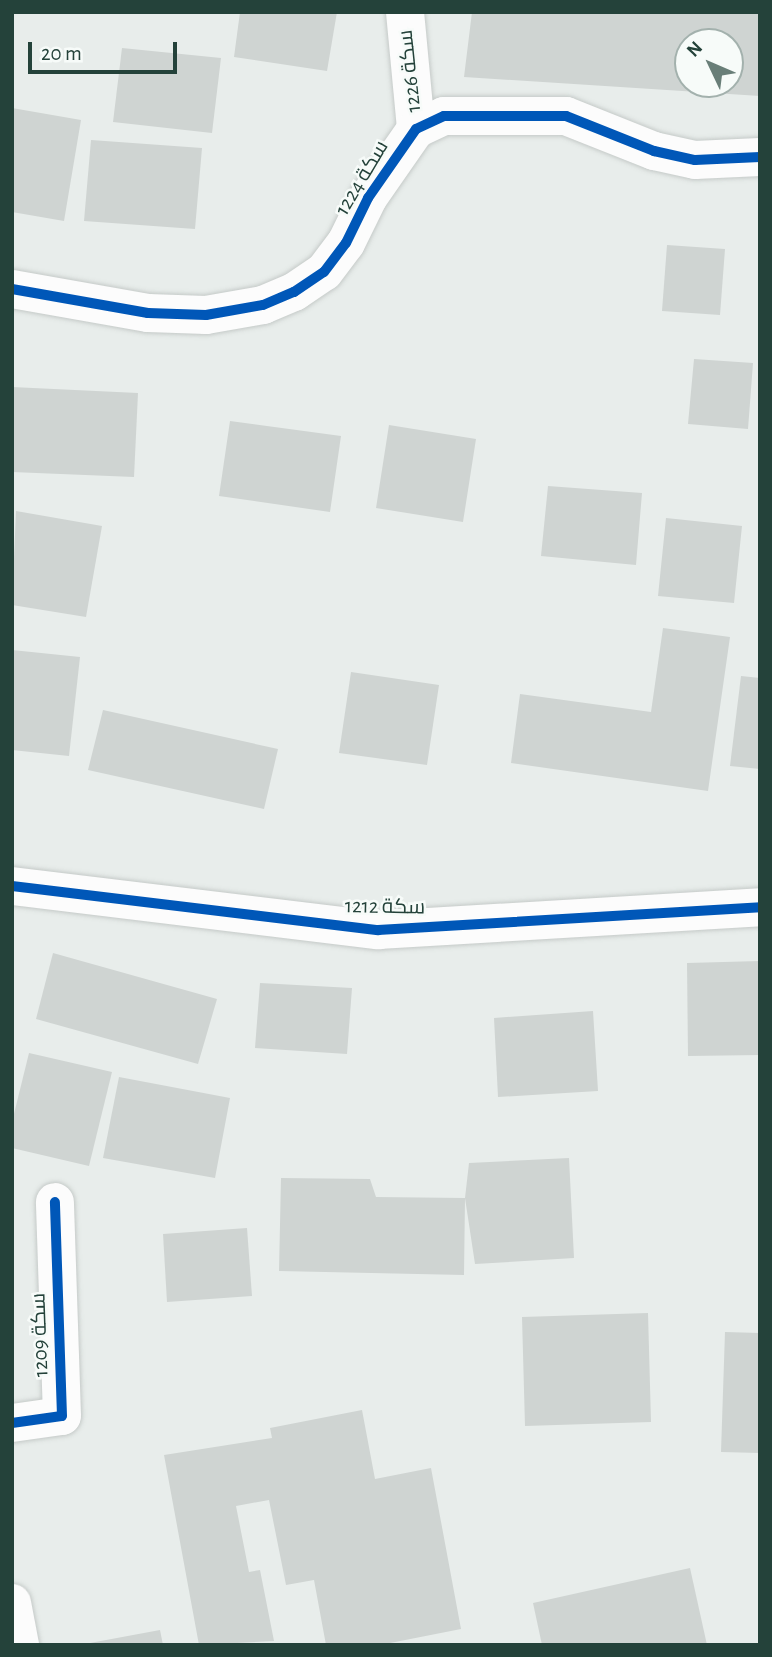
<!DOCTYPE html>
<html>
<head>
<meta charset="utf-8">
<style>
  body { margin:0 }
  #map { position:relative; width:772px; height:1657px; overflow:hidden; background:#e8edeb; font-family:"Alegreya Sans",Cairo,sans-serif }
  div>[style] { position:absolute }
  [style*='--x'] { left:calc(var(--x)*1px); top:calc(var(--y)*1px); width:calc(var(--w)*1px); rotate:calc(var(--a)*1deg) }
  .building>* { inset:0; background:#cfd4d2 }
  .roads { filter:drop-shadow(0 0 2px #c5cac8) drop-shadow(0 0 2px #c5cac8) }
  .street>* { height:38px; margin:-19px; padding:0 19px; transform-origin:19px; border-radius:19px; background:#fcfcfc }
  .cycleway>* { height:10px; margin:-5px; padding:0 5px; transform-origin:5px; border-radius:5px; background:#0057b8 }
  span { translate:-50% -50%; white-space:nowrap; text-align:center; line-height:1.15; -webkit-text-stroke:5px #f7fbf9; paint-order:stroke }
  .street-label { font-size:21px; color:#24423a }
  .frame { position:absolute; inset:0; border:14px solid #24423a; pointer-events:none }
  .north { position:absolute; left:674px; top:28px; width:70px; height:70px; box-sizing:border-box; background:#f7fbf9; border:2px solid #a3b1ad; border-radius:50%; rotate:314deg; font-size:19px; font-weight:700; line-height:28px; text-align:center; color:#24423a }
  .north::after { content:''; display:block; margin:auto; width:24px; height:32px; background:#697e78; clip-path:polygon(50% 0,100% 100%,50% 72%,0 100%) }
  .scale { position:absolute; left:28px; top:42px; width:149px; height:32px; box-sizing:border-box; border:4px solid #24423a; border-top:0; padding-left:9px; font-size:21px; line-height:24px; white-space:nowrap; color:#24423a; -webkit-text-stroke:5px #f7fbf9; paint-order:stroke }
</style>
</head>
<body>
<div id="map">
  <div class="building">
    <div style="clip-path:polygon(240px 12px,337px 12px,327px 71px,234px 57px)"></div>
    <div style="clip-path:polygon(evenodd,472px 12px,760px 12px,760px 96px,464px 77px,472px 12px,688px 42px,730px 42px,730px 84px,688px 84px,688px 42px)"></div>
    <div style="clip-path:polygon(122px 48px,221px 58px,212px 133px,113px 122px)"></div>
    <div style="clip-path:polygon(12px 108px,81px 120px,64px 221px,12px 212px)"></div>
    <div style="clip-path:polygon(91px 140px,202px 148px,195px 229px,84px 221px)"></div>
    <div style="clip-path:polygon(667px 245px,725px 249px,720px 315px,662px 311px)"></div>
    <div style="clip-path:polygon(694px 359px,753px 363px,748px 429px,688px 424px)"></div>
    <div style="clip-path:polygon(12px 387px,138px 393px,134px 477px,12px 472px)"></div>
    <div style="clip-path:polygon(230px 421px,341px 436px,330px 512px,219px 496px)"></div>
    <div style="clip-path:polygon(389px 425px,476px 439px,463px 522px,376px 508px)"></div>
    <div style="clip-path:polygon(548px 486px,642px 493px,636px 565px,541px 556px)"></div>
    <div style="clip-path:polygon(16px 511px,102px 526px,86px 617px,12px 605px)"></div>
    <div style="clip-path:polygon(666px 518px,742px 526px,734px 603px,658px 596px)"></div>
    <div style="clip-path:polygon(663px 628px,730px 637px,708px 791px,511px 763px,520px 694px,651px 712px)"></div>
    <div style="clip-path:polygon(12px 650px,80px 657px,69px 756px,12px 750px)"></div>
    <div style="clip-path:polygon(351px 672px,439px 685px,427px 765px,339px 753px)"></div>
    <div style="clip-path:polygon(741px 676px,760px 678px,760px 769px,730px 766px)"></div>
    <div style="clip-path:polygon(103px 710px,278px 749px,264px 809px,88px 770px)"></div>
    <div style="clip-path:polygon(53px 953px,217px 999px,198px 1064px,36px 1019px)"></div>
    <div style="clip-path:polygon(760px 961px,760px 1055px,688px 1056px,687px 963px)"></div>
    <div style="clip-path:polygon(260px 983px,352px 988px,347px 1054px,255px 1048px)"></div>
    <div style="clip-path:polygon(593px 1011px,598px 1091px,498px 1097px,494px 1018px)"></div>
    <div style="clip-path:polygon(29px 1053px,112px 1072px,89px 1166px,12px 1148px,12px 1122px)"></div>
    <div style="clip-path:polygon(119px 1077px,230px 1098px,215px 1178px,103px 1158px)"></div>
    <div style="clip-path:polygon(569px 1158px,574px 1258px,475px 1264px,465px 1198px,469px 1163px)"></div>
    <div style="clip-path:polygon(281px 1178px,370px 1179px,376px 1197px,465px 1198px,464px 1275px,279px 1271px)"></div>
    <div style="clip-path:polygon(247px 1228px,252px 1296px,167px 1302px,163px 1234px)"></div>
    <div style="clip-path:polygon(648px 1313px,651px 1422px,525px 1426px,522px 1317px)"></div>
    <div style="clip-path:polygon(725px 1332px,760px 1333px,760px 1453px,721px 1452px)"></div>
    <div style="clip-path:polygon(362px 1410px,375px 1479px,431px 1468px,461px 1629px,380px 1645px,326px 1645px,314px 1580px,286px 1585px,269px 1500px,236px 1506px,249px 1572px,260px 1570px,274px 1641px,199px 1645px,164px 1455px,272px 1438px,270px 1428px)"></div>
    <div style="clip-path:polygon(690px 1568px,707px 1645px,542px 1645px,533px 1603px)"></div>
    <div style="clip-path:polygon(160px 1630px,163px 1645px,90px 1645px,90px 1643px)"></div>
  </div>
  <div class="roads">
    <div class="street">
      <div style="--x:405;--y:12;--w:118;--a:84.6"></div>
      <div style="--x:12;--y:289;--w:138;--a:10"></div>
      <div style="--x:148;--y:313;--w:58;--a:2"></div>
      <div style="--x:206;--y:315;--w:58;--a:-10"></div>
      <div style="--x:263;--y:305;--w:34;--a:-23"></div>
      <div style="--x:294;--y:292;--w:36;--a:-34"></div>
      <div style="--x:324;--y:272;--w:36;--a:-53"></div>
      <div style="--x:346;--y:243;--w:50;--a:-63.9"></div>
      <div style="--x:368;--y:198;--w:84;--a:-55.2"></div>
      <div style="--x:416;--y:129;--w:31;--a:-25"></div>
      <div style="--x:444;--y:116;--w:122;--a:0"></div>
      <div style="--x:566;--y:116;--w:95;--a:21.7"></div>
      <div style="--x:654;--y:151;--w:42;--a:12.4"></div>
      <div style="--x:695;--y:160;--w:65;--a:-2.6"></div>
      <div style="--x:12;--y:886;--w:369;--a:6.9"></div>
      <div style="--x:378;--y:930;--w:383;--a:-3.4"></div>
      <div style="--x:12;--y:1423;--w:50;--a:-8"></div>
      <div style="--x:62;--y:1416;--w:214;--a:-91.9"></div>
      <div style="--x:12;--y:1603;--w:43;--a:79.2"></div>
    </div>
  </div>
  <div class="cycleway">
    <div style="--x:12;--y:289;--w:138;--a:10"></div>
    <div style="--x:148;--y:313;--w:58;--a:2"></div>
    <div style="--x:206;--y:315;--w:58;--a:-10"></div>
    <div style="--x:263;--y:305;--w:34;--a:-23"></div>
    <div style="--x:294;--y:292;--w:36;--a:-34"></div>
    <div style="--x:324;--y:272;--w:36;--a:-53"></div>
    <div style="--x:346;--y:243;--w:50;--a:-63.9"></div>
    <div style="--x:368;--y:198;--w:84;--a:-55.2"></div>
    <div style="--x:416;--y:129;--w:31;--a:-25"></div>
    <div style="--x:444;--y:116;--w:122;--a:0"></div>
    <div style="--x:566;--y:116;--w:95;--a:21.7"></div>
    <div style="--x:654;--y:151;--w:42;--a:12.4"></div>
    <div style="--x:695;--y:160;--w:65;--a:-2.6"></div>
    <div style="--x:12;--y:886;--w:369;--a:6.9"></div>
    <div style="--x:378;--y:930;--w:383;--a:-3.4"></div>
    <div style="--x:12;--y:1423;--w:50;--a:-8"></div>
    <div style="--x:62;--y:1416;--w:214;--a:-91.9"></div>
  </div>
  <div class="street-label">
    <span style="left:410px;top:71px;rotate:-96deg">سكة 1226</span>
    <span style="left:362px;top:178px;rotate:-59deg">سكة 1224</span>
    <span style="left:385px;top:907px;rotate:1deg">سكة 1212</span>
    <span style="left:40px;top:1335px;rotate:-92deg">سكة 1209</span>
  </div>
  <div class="frame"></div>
  <div class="north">N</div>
  <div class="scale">20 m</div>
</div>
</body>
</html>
